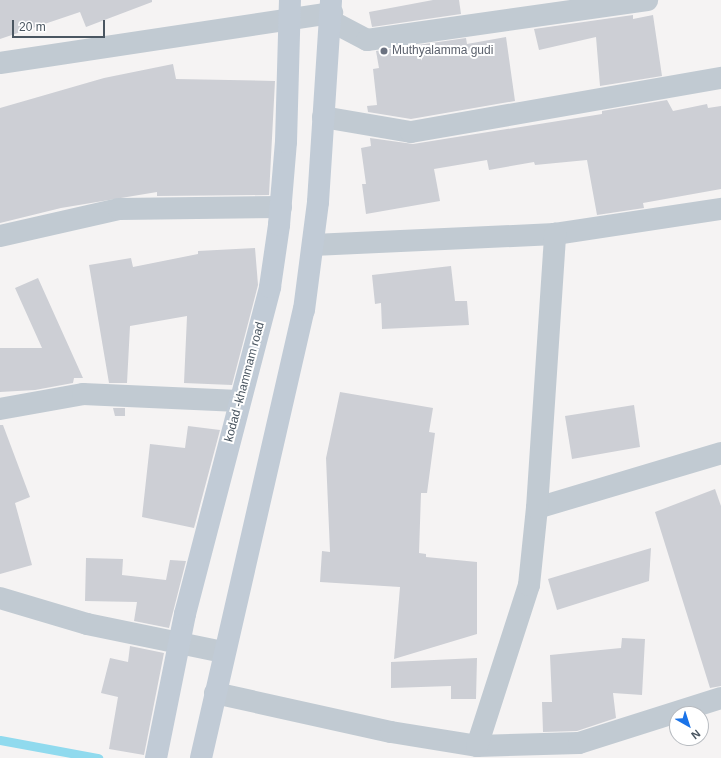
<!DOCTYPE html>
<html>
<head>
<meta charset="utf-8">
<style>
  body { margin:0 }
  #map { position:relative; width:721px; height:758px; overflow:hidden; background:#f5f3f3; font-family:Arial,sans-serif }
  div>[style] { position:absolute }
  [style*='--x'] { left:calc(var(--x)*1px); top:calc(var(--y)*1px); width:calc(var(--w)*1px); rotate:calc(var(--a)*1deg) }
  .stream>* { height:9px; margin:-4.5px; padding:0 4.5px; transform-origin:4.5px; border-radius:4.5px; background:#90daee }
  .building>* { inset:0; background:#cdcfd5 }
  .street>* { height:22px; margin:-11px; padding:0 11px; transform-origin:11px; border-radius:11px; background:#c1cad2 }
  .secondary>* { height:22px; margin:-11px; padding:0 11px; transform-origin:11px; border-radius:11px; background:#c1cbd6 }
  .dots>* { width:11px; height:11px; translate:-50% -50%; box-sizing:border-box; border:2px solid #fff; border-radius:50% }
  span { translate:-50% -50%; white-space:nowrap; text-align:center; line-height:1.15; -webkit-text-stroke:4px #fff; paint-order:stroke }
  .worship-label { font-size:12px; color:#5b616d }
  .left { translate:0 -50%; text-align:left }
  .street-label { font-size:12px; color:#4a5661 }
  .north { position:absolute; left:669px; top:706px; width:40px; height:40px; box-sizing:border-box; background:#fff; border:1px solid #b7bbc0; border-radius:50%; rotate:141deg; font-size:11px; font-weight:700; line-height:16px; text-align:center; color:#4a5661 }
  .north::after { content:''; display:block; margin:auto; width:14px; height:18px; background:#1a73e8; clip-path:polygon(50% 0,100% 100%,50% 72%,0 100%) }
  .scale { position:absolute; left:12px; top:20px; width:93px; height:18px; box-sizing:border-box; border:2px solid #4a5661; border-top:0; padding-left:5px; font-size:12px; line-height:14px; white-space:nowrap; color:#4a5661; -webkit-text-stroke:3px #fff; paint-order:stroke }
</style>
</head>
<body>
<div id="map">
  <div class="stream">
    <div style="--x:0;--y:740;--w:100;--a:10.4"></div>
  </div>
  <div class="building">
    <div style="clip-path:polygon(0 0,152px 0,152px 2px,86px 27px,80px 12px,0 39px)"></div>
    <div style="clip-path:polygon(433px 0,459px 0,461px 14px,372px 27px,369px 12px)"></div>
    <div style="clip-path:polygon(633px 15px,633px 19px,653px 15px,662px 76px,600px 86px,596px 37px,539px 50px,534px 29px)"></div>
    <div style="clip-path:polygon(506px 37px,515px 101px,411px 119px,368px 112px,367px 106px,377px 105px,373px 69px,379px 68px,376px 51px,466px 38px,467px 44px)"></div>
    <div style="clip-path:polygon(173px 64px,176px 79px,275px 81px,269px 195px,157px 196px,157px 192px,61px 208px,0 223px,0 108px,104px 78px)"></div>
    <div style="clip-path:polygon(667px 100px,673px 111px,707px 104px,708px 108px,721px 106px,721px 189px,643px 203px,644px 208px,597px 215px,587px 160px,535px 165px,534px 162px,489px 170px,487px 160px,434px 169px,440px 201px,366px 214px,362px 184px,366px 184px,361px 148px,371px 146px,370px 138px,413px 144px,602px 114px,602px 111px)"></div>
    <div style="clip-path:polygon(255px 248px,258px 285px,232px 385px,184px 383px,187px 316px,130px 326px,127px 383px,109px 383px,89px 265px,131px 258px,133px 267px,198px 254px,198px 251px)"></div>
    <div style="clip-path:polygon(451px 266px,455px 301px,467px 301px,469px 325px,382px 329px,381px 303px,375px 304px,372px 275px)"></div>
    <div style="clip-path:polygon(38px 278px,83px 378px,74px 378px,73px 383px,35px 390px,0 392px,0 348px,42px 348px,15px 288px)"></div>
    <div style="clip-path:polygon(340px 392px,433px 408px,429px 432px,435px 433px,427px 493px,421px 493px,419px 553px,426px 554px,426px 557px,477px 562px,477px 634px,394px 659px,400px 587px,320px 582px,322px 551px,330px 552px,326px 458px)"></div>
    <div style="clip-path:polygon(634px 405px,640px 447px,572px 459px,565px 416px)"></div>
    <div style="clip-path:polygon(113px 408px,125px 408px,125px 416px,115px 416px)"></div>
    <div style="clip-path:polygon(0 425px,3px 425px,30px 497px,15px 503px,32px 565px,0 574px)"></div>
    <div style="clip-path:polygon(188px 426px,220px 430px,194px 528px,142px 517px,150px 444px,185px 448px)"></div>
    <div style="clip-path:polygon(715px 489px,721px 506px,721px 686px,710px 688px,655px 512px)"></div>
    <div style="clip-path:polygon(651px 548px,649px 581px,557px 610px,548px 579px)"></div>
    <div style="clip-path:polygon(86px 558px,123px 559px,122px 575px,166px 580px,170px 560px,186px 561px,169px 628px,134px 621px,137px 602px,85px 601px)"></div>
    <div style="clip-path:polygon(622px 638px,645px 639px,642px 695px,613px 693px,616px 718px,577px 731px,543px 732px,542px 702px,552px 702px,550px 655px,621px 648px)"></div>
    <div style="clip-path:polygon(130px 646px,164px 653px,144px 755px,109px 749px,118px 697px,101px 693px,110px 658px,128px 662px)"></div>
    <div style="clip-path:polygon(477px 658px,476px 699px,451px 699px,451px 686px,391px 688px,391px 662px)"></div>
  </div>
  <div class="street">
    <div style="--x:329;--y:20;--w:43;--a:27.8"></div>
    <div style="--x:367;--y:40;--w:283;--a:-8.1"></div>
    <div style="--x:0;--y:63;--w:336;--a:-8.6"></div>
    <div style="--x:323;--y:117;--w:89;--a:9.7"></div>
    <div style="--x:411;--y:132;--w:315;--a:-9.9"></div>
    <div style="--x:0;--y:236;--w:122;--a:-12.8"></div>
    <div style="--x:119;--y:209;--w:162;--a:-0.7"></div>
    <div style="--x:313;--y:245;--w:242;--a:-2.6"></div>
    <div style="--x:555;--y:234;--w:168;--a:-8.6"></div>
    <div style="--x:0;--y:409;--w:84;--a:-10.2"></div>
    <div style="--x:83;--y:394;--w:156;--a:2.6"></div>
    <div style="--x:537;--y:508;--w:192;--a:-16.6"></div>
    <div style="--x:0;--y:598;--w:91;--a:16.6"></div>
    <div style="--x:87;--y:624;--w:140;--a:11.6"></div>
    <div style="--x:215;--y:693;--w:180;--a:12.5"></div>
    <div style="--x:391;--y:732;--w:87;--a:9.2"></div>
    <div style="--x:477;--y:746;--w:102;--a:-1.7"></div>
    <div style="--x:579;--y:743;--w:149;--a:-17.6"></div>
    <div style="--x:477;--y:746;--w:169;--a:-72.1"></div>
    <div style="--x:529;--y:585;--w:77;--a:-84.1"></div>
    <div style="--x:537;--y:508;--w:275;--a:-86.2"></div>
  </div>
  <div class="secondary">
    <div style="--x:156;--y:758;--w:147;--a:-78.6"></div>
    <div style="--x:185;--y:614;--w:338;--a:-75.4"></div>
    <div style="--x:270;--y:287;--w:63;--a:-81.7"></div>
    <div style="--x:279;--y:225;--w:83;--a:-85.2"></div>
    <div style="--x:286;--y:142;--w:142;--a:-88.4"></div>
    <div style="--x:201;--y:758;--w:460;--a:-77.1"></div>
    <div style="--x:304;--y:310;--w:109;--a:-82.6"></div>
    <div style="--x:318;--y:202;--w:202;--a:-86.3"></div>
  </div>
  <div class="dots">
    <div style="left:384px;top:51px;background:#6b7280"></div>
  </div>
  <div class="worship-label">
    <span class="left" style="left:392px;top:51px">Muthyalamma gudi</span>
  </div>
  <div class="street-label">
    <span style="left:245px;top:382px;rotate:-75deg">kodad -khammam road</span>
  </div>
  <div class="north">N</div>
  <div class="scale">20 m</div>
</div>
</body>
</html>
